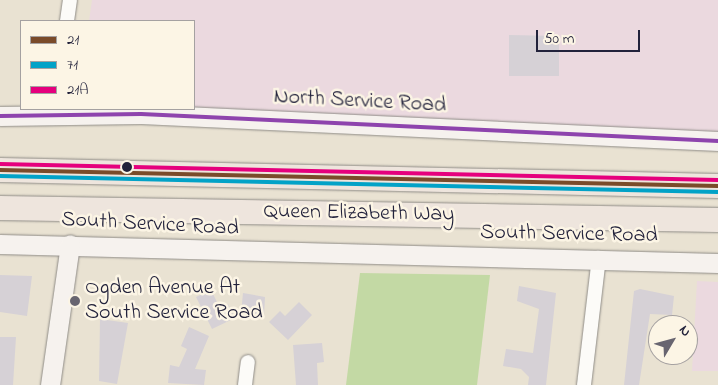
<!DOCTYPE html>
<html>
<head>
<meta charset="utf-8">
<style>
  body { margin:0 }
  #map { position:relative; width:718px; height:385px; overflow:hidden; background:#e9e2d2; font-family:"Indie Flower",sans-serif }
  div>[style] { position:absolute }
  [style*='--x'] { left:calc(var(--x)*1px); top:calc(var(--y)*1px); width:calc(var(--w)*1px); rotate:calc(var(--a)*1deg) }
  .built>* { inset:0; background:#ebd9df }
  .green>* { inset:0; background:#c3d9a4 }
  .building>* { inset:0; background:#d6d1d6 }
  .roads { filter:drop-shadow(0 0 1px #8f8c87) drop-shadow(0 0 1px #8f8c87) }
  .street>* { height:14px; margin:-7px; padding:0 7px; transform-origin:7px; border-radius:7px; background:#fcfbf8 }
  .secondary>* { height:19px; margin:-9.5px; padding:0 9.5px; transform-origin:9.5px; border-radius:9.5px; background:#f6f2ee }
  .highway>* { height:24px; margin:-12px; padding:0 12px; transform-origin:12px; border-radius:12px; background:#eee5dd }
  .bus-1>* { height:4px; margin:-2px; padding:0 2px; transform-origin:2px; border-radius:2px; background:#7a4b2a }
  .bus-2>* { height:4px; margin:-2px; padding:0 2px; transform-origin:2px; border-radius:2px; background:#02a2c7 }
  .bus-3>* { height:4px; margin:-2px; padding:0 2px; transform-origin:2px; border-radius:2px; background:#e5007d }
  .bus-4>* { height:4px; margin:-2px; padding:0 2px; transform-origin:2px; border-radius:2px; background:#8e44ad }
  .dots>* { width:14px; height:14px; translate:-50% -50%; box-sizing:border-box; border:2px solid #fcf5e5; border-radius:50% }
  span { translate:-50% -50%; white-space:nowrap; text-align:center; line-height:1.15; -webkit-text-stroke:5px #fcf5e5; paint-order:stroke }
  .street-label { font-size:22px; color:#22223b }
  .poi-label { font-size:22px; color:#22223b }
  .left { translate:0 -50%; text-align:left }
  .legend { position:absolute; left:20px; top:20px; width:175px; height:90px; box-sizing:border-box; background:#fcf5e5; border:1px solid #a5a1a1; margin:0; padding:6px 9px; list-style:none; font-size:15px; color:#22223b }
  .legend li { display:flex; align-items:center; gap:10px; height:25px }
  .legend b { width:25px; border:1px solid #a5a1a1 }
  .north { position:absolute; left:648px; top:315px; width:50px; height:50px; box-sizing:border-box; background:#fcf5e5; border:1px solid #a5a1a1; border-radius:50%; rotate:53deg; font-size:14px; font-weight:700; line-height:20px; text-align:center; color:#22223b }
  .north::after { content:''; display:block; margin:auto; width:18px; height:22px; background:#686570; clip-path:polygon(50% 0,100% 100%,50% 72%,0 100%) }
  .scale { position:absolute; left:536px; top:30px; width:104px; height:22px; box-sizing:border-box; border:2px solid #22223b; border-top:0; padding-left:6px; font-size:15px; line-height:18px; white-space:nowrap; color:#22223b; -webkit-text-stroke:4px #fcf5e5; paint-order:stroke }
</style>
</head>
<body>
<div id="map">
  <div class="built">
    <div style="clip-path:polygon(92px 0,718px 0,718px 132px,194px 109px,194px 21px,89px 21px)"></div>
    <div style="clip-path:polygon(697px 281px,718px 282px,718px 371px,692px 371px)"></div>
  </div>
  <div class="green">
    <div style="clip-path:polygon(360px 273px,490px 275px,477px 385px,346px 385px)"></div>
  </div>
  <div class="building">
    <div style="clip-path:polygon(509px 35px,559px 36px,559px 76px,509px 76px)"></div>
    <div style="clip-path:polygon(0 275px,32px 276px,27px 316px,0 312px)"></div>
    <div style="clip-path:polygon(519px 286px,556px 293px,546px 385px,528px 385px,529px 377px,521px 369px,503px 366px,506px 349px,533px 353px,539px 309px,517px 301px)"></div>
    <div style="clip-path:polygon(640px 289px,674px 296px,672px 315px,650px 314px,639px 385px,624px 385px,634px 291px)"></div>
    <div style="clip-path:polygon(211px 290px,220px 308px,228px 304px,235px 318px,212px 329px,196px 297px)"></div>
    <div style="clip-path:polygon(243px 293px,265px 297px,264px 316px,241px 314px)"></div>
    <div style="clip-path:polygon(299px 302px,312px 315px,288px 340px,269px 322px,280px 311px,285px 316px)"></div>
    <div style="clip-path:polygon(100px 319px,128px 323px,117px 384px,99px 381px)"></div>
    <div style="clip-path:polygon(189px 327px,209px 336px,195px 369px,206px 370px,204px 385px,168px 383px,170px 365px,179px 367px,187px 349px,181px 346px)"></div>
    <div style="clip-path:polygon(0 337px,16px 337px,13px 385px,0 385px)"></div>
    <div style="clip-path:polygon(322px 343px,324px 362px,317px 363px,318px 385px,296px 385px,293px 345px)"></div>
  </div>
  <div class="roads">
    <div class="street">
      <div style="--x:67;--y:21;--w:21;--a:-82"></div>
      <div style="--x:245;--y:385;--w:23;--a:-83"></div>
      <div style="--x:584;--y:385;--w:128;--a:-83.3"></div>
    </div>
    <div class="secondary">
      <div style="--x:0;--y:116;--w:141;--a:-0.8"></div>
      <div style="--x:141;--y:114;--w:578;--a:2.68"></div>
      <div style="--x:0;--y:244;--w:718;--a:1.52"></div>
      <div style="--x:50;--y:385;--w:142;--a:-81.9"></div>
    </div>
    <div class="highway">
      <div style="--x:0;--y:170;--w:718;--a:1.28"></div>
      <div style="--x:0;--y:208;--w:718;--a:0.96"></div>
    </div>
  </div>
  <div class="bus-1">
    <div style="--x:0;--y:170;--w:718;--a:1.28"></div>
  </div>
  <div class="bus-2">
    <div style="--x:0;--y:176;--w:718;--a:1.28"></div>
  </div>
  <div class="bus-3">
    <div style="--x:0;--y:164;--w:718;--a:1.28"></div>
  </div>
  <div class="bus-4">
    <div style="--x:0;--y:116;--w:141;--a:-0.8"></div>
    <div style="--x:141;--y:114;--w:578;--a:2.68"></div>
  </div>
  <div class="dots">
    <div style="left:127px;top:167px;background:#22223b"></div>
    <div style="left:75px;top:301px;background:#686570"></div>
  </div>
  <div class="street-label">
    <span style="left:360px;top:102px;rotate:3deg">North Service Road</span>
    <span style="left:359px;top:214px;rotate:1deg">Queen Elizabeth Way</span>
    <span style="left:150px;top:225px;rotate:3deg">South Service Road</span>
    <span style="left:569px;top:235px;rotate:1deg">South Service Road</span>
  </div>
  <div class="poi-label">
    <span class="left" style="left:85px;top:301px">Ogden Avenue At<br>South Service Road</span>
  </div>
  <ul class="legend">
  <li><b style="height:6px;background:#7a4b2a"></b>21</li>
  <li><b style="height:6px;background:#02a2c7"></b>71</li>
  <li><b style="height:6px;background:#e5007d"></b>21A</li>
  </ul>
  <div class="north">N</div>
  <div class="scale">50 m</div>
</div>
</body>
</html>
